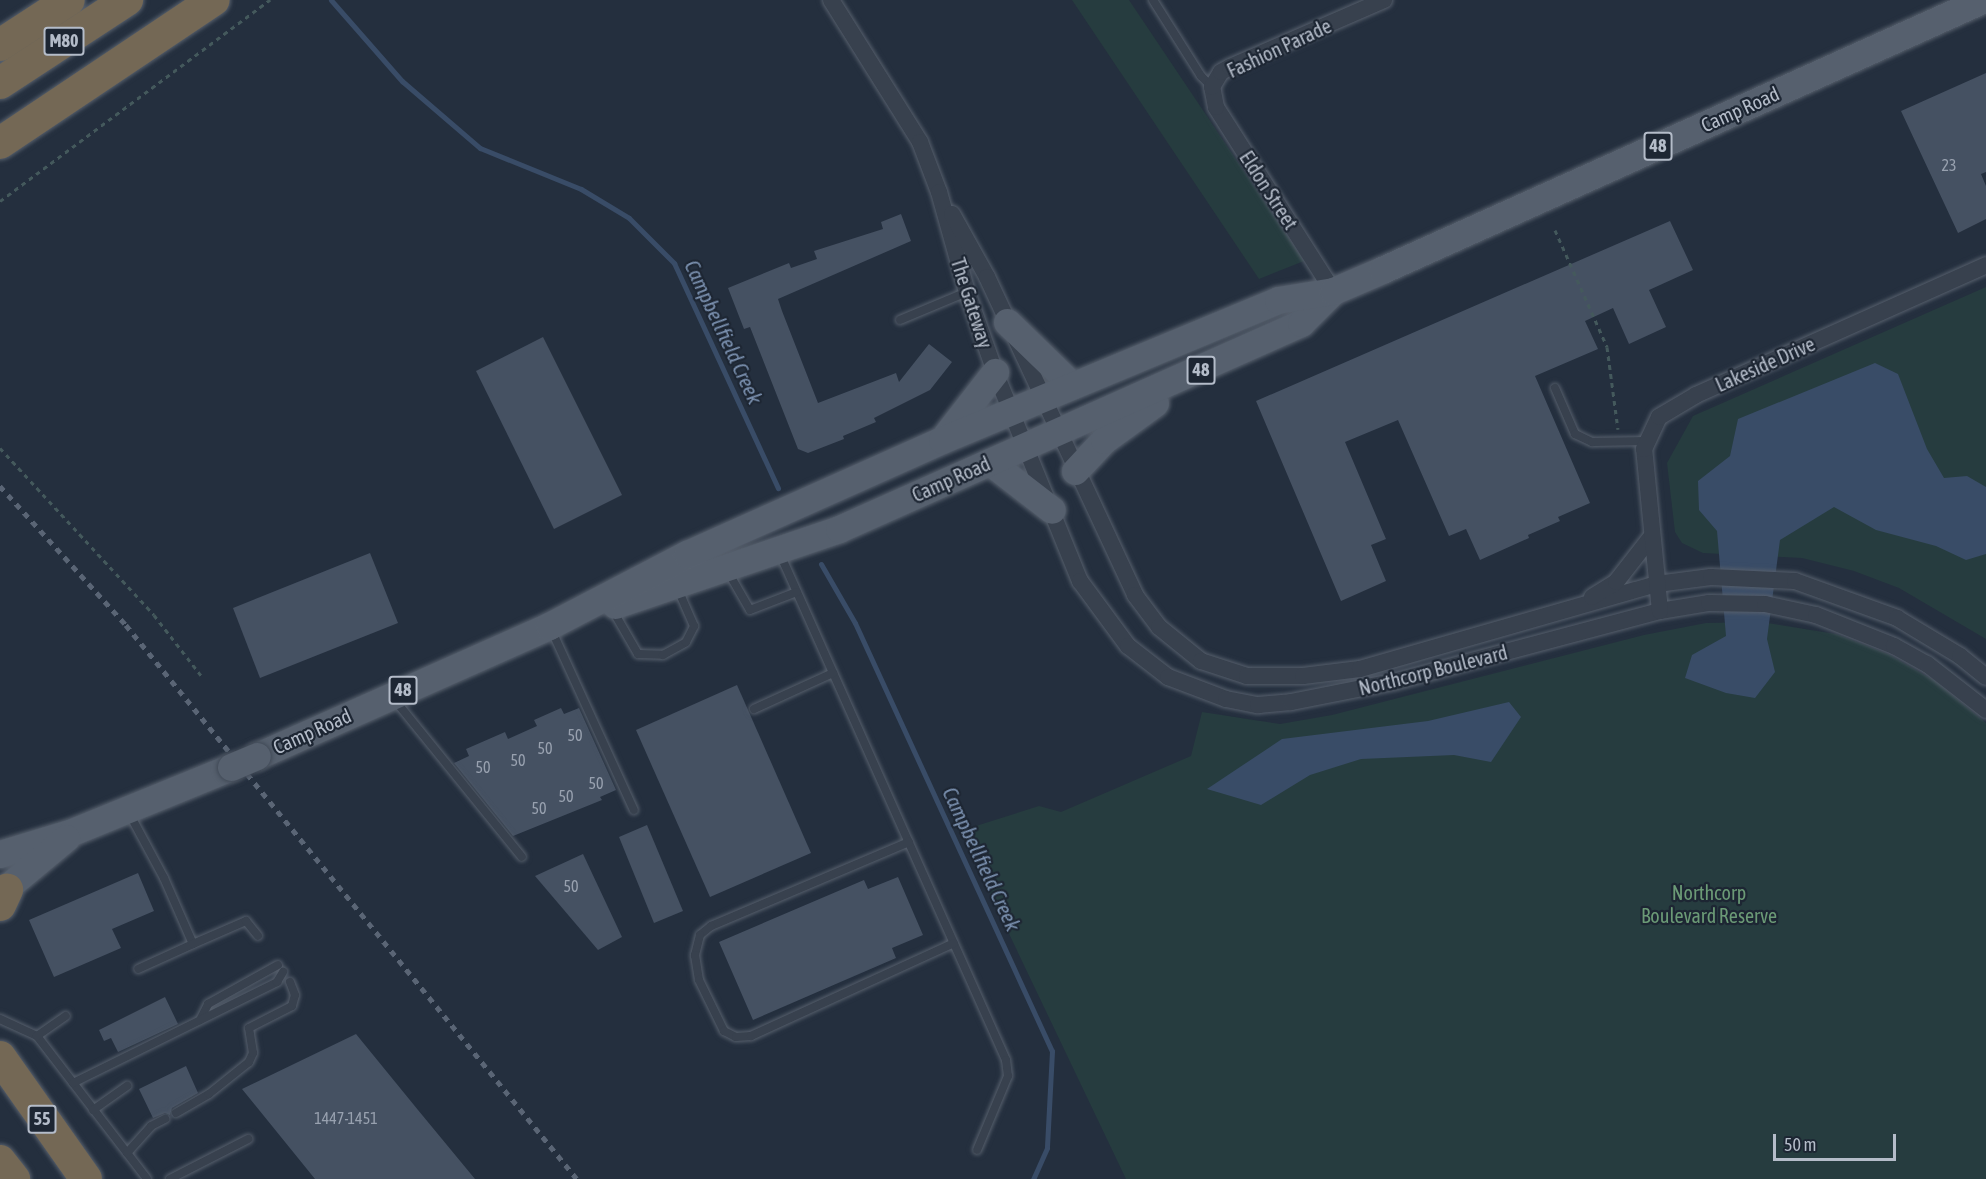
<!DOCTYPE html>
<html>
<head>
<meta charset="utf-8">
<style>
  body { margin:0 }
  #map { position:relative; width:1986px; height:1179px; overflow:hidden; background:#242f3e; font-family:"Asap Condensed",sans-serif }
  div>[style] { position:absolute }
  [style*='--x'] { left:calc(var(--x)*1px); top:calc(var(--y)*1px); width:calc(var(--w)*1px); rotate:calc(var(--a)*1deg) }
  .green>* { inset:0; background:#263c3f }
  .water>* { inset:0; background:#394c67 }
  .stream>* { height:5px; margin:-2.5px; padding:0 2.5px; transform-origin:2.5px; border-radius:2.5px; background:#394c67 }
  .building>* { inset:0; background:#455162 }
  .path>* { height:3px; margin-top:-1.5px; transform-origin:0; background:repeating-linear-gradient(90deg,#44595c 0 4.5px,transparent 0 9px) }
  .roads { filter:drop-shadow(0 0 2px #565f6c) drop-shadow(0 0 2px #565f6c) }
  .lane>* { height:8px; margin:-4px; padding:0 4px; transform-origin:4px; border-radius:4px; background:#38414e }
  .street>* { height:16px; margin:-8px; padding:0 8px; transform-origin:8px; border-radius:8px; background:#38414e }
  .primary>* { height:27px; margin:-13.5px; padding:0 13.5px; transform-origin:13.5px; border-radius:13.5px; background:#56606e }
  .highway>* { height:32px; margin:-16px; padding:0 16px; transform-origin:16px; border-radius:16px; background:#746855 }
  .rail>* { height:4.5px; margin-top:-2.25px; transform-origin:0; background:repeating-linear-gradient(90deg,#5a6575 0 6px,transparent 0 12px) }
  .bridges { filter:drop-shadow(0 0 2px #414a57) drop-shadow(0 0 2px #414a57) }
  .primary-bridge>* { height:27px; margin:-13.5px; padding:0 13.5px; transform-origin:13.5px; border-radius:13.5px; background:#56606e }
  span { translate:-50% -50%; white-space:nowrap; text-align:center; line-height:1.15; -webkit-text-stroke:4.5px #1d2633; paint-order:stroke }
  .number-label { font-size:16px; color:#98a1af }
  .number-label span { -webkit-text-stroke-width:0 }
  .shield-label span { padding:2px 4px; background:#1d2633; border:2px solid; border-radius:4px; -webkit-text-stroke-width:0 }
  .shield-label { font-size:18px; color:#b4bcc9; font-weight:700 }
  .street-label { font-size:20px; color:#b4bcc9 }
  .park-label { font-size:20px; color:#6b9a76 }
  .water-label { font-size:21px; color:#7c92b1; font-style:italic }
  .scale { position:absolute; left:1773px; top:1134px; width:123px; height:27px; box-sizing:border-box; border:3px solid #b4bcc9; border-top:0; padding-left:8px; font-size:18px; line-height:21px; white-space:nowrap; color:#b4bcc9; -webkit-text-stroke:4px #1d2633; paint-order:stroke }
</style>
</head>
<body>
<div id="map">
  <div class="green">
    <div style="clip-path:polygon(1072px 0,1129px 0,1304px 261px,1259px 279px)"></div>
    <div style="clip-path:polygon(1986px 287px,1986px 639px,1899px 588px,1854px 571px,1802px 558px,1703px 553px,1682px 543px,1675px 532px,1667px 463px,1693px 416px)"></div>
    <div style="clip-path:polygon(1761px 622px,1836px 634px,1888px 654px,1935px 681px,1986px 723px,1986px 1179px,1126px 1179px,960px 831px,1039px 806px,1061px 812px,1191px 756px,1202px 712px,1280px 724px,1332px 715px,1644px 635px,1706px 623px)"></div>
  </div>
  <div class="water">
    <div style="clip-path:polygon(1875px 363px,1898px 374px,1927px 449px,1944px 478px,1967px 476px,1986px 487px,1986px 554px,1966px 560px,1936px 546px,1876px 530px,1834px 507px,1780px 540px,1767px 639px,1775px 672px,1755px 698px,1726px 693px,1685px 678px,1692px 655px,1726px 636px,1717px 531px,1699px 510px,1698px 481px,1730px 456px,1738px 419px)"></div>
    <div style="clip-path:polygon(1509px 702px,1521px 717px,1491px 762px,1454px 755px,1361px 759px,1310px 775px,1261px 805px,1207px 789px,1282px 739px,1428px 721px)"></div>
  </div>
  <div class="stream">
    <div style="--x:331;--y:0;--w:108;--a:48.8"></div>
    <div style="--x:402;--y:81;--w:103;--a:40.7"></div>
    <div style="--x:480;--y:148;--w:109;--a:22.1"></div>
    <div style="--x:581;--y:189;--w:56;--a:31.1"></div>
    <div style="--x:629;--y:218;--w:64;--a:45"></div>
    <div style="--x:674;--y:263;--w:248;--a:65.2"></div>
    <div style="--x:821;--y:564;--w:68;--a:60"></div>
    <div style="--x:855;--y:623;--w:471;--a:65.3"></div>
    <div style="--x:1052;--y:1051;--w:97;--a:93"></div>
    <div style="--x:1047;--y:1148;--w:34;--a:114"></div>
  </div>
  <div class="building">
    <div style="clip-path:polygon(1986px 73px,1986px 172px,1981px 174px,1986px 186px,1986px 219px,1958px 233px,1901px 111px)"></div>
    <div style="clip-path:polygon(901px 214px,911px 241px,778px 299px,782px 311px,818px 403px,896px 373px,899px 382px,929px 344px,952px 362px,930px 390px,874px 418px,876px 422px,843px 436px,844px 439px,808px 453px,798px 449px,750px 327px,744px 329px,728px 288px,789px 263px,791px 268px,817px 259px,814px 251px,883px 229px,881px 222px)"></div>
    <div style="clip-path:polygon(1670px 221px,1693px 270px,1649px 290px,1666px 327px,1629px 344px,1613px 308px,1585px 321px,1598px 349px,1535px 376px,1590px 503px,1558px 517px,1560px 521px,1528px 535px,1529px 538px,1480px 560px,1466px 529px,1449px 536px,1398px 420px,1345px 442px,1386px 539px,1371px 545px,1386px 581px,1341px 601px,1256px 401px)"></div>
    <div style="clip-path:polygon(543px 337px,622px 495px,554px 529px,476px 371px)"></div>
    <div style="clip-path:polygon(370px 553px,398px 623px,260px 678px,233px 608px)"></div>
    <div style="clip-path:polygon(737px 685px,811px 853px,710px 897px,636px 730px)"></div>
    <div style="clip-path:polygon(561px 708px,564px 714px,579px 708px,616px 790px,600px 797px,602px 800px,513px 836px,454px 763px,469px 756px,466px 749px,505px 732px,508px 739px,537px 726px,534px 720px)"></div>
    <div style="clip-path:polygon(647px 825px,683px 911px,654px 923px,619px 837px)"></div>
    <div style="clip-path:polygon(583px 854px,622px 937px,598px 950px,535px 876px)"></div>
    <div style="clip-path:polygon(138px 873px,154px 911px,112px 929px,121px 948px,54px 977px,29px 920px)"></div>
    <div style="clip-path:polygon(898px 877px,923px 935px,892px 948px,896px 958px,753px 1020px,719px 942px,864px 880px,868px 889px)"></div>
    <div style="clip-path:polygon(165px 997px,178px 1024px,118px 1052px,111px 1038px,104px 1041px,99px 1030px)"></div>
    <div style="clip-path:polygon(356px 1034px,418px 1110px,475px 1179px,315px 1179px,242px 1089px)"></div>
    <div style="clip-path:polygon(186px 1066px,198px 1093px,172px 1108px,170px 1115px,165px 1113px,153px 1118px,139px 1089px)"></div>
  </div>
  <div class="path">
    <div style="--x:0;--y:201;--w:337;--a:-36.7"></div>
    <div style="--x:1555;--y:230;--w:128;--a:66"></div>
    <div style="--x:1607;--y:347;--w:83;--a:82.4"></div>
    <div style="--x:0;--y:448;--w:227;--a:47.3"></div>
    <div style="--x:154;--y:615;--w:80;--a:52.1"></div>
  </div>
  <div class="roads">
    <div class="lane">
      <div style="--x:1153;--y:0;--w:90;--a:57.7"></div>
      <div style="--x:1201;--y:76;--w:16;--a:45"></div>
      <div style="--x:900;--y:320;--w:73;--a:-22.7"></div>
      <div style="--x:1555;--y:388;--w:50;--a:66.5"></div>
      <div style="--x:1575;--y:434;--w:19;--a:25"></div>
      <div style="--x:1592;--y:442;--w:55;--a:-1"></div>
      <div style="--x:780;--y:554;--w:554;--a:65.93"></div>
      <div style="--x:1006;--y:1060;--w:16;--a:83"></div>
      <div style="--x:1008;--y:1076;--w:80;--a:112.7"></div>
      <div style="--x:727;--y:570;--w:46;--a:60.1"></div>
      <div style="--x:750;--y:610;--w:50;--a:-21"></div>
      <div style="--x:612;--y:609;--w:52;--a:60"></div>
      <div style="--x:638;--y:654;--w:25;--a:2"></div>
      <div style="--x:663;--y:655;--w:26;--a:-29"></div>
      <div style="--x:686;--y:642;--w:18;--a:-63"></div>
      <div style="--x:694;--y:626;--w:43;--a:-113.6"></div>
      <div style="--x:551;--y:629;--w:199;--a:65.4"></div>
      <div style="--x:394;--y:699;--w:203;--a:51"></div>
      <div style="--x:754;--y:709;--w:87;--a:-24.5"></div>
      <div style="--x:129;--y:813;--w:74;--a:61.7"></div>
      <div style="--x:164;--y:878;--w:72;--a:66.3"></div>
      <div style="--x:193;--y:944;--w:60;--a:155.6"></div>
      <div style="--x:909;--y:842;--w:215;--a:157"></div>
      <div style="--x:711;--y:926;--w:14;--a:141"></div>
      <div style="--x:700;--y:935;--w:21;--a:104"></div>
      <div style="--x:695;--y:955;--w:25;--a:81"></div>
      <div style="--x:699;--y:980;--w:57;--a:63.9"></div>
      <div style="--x:724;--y:1031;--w:13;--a:27"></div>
      <div style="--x:736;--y:1037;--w:15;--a:-4"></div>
      <div style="--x:751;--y:1036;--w:223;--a:-24.6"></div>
      <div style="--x:193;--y:944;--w:58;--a:-23.5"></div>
      <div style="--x:246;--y:921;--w:19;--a:51"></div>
      <div style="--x:0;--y:1019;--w:41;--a:24.7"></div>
      <div style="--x:37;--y:1036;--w:180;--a:52.4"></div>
      <div style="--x:200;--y:1020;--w:18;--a:-63"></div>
      <div style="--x:208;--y:1004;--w:80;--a:-29.1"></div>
      <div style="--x:37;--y:1036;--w:35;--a:-35"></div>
      <div style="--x:73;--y:1083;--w:228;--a:-26.3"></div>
      <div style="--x:277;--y:982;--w:12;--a:-59"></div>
      <div style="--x:93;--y:1110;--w:42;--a:-35.2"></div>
      <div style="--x:176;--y:1113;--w:38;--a:-30"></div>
      <div style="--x:209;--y:1094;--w:51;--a:-38.7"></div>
      <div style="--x:249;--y:1062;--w:10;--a:-66"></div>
      <div style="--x:253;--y:1053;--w:25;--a:-99"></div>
      <div style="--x:249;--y:1028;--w:48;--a:-27.1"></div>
      <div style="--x:292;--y:1006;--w:11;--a:-75"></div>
      <div style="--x:295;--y:995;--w:14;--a:-111"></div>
      <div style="--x:127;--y:1153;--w:36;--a:-48"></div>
      <div style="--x:151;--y:1126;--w:16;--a:-27"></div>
      <div style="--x:170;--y:1179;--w:88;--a:-27.1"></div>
    </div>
    <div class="street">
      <div style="--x:831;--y:0;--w:168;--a:57.9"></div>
      <div style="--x:920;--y:142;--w:53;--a:69.2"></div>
      <div style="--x:939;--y:192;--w:104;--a:74.4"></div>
      <div style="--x:967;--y:292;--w:85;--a:70.7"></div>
      <div style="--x:995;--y:372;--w:226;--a:67.9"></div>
      <div style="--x:1080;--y:581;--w:81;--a:53.6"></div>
      <div style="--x:1128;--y:646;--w:51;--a:37.8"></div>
      <div style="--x:1168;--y:677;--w:62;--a:20.8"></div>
      <div style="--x:1226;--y:699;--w:33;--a:11"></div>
      <div style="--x:1258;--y:705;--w:33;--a:-5"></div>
      <div style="--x:1291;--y:702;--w:104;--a:-11.1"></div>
      <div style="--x:1393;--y:682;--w:276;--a:-14.9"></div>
      <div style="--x:1660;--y:611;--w:50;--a:-9.3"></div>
      <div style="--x:1709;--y:603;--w:56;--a:1"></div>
      <div style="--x:1765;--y:604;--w:52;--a:12.2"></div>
      <div style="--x:1816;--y:615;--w:84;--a:21.7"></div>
      <div style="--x:1894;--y:646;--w:38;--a:29"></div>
      <div style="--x:1927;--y:664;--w:75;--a:37.9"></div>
      <div style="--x:952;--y:214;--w:72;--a:60.9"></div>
      <div style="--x:987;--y:277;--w:351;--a:65"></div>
      <div style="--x:1135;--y:595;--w:40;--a:53"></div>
      <div style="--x:1159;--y:627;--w:54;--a:39"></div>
      <div style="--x:1201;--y:661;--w:48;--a:18.1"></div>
      <div style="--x:1247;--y:676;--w:56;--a:0"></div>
      <div style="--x:1303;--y:676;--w:57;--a:-7"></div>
      <div style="--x:1360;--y:669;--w:309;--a:-16"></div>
      <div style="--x:1657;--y:584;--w:54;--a:-7.4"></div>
      <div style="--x:1711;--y:577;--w:84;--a:2.7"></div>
      <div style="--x:1795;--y:581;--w:109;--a:19.9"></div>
      <div style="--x:1897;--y:618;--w:74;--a:31.1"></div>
      <div style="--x:1960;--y:656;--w:33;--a:39"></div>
      <div style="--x:1333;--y:291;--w:218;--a:-122.5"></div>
      <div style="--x:1216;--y:107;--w:20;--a:-101"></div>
      <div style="--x:1212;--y:87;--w:17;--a:-59"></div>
      <div style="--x:1221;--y:72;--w:10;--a:-29"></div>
      <div style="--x:1230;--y:67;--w:168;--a:-23.5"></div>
      <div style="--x:1592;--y:597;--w:28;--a:-32"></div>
      <div style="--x:1616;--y:582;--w:58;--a:-52"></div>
      <div style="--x:1660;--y:611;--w:163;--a:-95.6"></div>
      <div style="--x:1644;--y:449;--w:35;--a:-65"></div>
      <div style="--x:1659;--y:417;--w:43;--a:-30.7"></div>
      <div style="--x:1696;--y:395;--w:318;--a:-24.1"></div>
    </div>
    <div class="primary">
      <div style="--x:1007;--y:322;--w:91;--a:44.1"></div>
      <div style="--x:946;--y:435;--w:80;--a:-52.1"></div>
      <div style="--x:990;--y:462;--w:78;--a:37.7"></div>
      <div style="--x:1075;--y:471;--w:42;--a:-46.9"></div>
      <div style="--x:1104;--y:440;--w:63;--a:-36"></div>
      <div style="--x:615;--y:605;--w:237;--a:-18.7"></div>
      <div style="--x:839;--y:529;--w:506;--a:-24.03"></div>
      <div style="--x:1301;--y:323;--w:45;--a:-45"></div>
      <div style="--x:257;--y:756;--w:320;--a:-24"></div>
      <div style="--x:549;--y:626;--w:156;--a:-27.6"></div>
      <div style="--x:687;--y:554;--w:279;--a:-24.1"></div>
      <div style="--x:942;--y:440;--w:364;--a:-22.6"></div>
      <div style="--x:1278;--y:300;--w:56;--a:-9.3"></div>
      <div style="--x:1333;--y:291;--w:53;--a:-23.2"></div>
      <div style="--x:1382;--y:270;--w:658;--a:-24.23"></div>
      <div style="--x:0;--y:854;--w:75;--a:-17"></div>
      <div style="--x:72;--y:832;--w:172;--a:-22.2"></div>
      <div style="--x:0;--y:893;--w:86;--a:-39.8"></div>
    </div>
    <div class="highway">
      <div style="--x:0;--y:45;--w:82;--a:-33.1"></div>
      <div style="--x:0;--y:83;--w:152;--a:-33.2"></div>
      <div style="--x:0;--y:143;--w:257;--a:-33.8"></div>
      <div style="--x:0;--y:905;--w:17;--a:-65"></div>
      <div style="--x:0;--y:1057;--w:149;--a:54.8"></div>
      <div style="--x:0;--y:1161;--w:23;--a:52"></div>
    </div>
  </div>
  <div class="rail">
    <div style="--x:0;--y:486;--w:188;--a:47.8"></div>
    <div style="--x:126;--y:625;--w:714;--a:50.85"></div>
  </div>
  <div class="bridges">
    <div class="primary-bridge">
      <div style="--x:231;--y:767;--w:28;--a:-23"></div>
    </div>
  </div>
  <div class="number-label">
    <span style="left:1949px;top:165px">23</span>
    <span style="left:575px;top:735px">50</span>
    <span style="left:545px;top:748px">50</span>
    <span style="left:518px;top:760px">50</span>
    <span style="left:483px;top:767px">50</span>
    <span style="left:596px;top:783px">50</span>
    <span style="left:566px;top:796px">50</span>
    <span style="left:539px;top:808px">50</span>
    <span style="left:571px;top:886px">50</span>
    <span style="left:346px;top:1118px">1447-1451</span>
  </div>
  <div class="shield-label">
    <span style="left:64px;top:41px">M80</span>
    <span style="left:1658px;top:146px">48</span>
    <span style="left:1201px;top:370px">48</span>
    <span style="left:403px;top:690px">48</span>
    <span style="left:42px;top:1119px">55</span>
  </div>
  <div class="street-label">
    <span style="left:1279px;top:48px;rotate:-25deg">Fashion Parade</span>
    <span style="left:1740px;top:109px;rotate:-24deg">Camp Road</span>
    <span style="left:1269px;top:190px;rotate:57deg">Eldon Street</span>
    <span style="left:972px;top:303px;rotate:72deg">The Gateway</span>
    <span style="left:1765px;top:364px;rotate:-24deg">Lakeside Drive</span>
    <span style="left:951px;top:479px;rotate:-24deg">Camp Road</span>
    <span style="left:1433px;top:670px;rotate:-14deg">Northcorp Boulevard</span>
    <span style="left:312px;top:731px;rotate:-24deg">Camp Road</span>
  </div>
  <div class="park-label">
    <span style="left:1709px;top:904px">Northcorp<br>Boulevard Reserve</span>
  </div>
  <div class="water-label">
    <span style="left:724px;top:332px;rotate:65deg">Campbellfield Creek</span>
    <span style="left:982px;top:859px;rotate:65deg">Campbellfield Creek</span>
  </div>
  <div class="scale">50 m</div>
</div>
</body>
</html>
